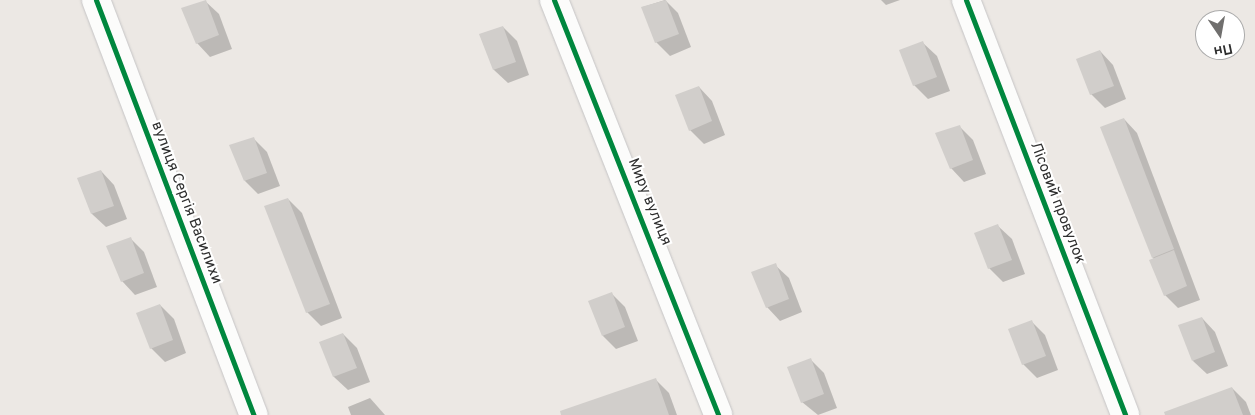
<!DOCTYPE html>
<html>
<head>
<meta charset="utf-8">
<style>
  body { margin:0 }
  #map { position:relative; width:1255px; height:415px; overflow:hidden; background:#ece8e4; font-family:Overpass,sans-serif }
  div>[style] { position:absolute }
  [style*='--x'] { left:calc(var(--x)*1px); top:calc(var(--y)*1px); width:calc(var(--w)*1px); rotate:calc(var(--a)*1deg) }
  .shadow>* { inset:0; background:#0003 }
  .building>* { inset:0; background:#d1cecb }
  .roads { filter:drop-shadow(0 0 1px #c5c4c5) drop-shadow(0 0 1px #c5c4c5) }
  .street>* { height:28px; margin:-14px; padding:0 14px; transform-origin:14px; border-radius:14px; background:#fcfcfb }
  .cycleway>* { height:5px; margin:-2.5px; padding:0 2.5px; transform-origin:2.5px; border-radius:2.5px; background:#00873e }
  span { translate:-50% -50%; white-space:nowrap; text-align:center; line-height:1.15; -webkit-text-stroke:4px #fff; paint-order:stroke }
  .street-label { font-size:15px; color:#2e2e2e }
  .north { position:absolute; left:1195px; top:10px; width:50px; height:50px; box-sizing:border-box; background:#fff; border:1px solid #ababab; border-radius:50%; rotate:168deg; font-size:14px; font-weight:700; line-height:20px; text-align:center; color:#2e2e2e }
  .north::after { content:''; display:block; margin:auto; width:18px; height:22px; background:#706f6e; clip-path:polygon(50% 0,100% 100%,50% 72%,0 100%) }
</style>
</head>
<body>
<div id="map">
  <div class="shadow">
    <div style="clip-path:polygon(665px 0,678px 13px,691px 47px,670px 56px,656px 42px,643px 7px)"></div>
    <div style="clip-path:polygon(881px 0,900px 0,886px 5px)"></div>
    <div style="clip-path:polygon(205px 1px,219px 14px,232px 49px,210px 57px,197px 43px)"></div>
    <div style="clip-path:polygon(503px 27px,517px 41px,529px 75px,508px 83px,494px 70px,480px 35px)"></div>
    <div style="clip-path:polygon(923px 43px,937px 56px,950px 91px,928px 99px,914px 85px)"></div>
    <div style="clip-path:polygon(1100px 51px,1113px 65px,1126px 99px,1105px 108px,1091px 94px)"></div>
    <div style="clip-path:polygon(699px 87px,712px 101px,725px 135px,704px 144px,690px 130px)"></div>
    <div style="clip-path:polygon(1124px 119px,1137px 133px,1200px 300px,1178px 308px,1165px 295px,1153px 257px)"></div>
    <div style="clip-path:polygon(959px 126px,973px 140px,986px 174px,964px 182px,951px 168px)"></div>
    <div style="clip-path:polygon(253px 138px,267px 152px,280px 186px,258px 194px,245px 181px)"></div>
    <div style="clip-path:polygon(101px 171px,114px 185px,127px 219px,106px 227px,92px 214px,78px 179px)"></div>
    <div style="clip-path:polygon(288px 199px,302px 213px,342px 318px,321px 326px,307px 312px)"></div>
    <div style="clip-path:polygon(998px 226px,1012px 239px,1025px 274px,1003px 282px,989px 268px)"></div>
    <div style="clip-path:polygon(131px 239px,144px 252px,157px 287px,135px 295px,122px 281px)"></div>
    <div style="clip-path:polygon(775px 265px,789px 278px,802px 312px,780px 321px,767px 307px)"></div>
    <div style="clip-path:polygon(611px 293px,625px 307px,638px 341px,616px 349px,603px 336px)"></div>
    <div style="clip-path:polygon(160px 305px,174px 319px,186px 353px,165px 362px,151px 348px)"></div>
    <div style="clip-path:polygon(1202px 318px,1215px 332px,1228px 366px,1207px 374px,1193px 361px)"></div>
    <div style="clip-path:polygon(1032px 322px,1045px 335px,1058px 370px,1037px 378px,1023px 364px)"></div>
    <div style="clip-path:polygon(343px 334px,357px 348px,370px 382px,348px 390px,334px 377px,321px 342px)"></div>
    <div style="clip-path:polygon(811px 360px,824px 373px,837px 408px,818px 415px,802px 402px)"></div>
    <div style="clip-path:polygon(655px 379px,669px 393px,677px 415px,610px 415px)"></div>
    <div style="clip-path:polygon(1232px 388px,1246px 402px,1251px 415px,1217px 415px)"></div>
    <div style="clip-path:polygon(370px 398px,385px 415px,351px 415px,348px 407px)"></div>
  </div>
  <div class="building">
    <div style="clip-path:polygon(206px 0,219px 35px,196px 44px,181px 8px)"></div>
    <div style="clip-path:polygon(666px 0,679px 34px,655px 43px,641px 7px)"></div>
    <div style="clip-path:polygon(503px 26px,516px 62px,493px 70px,479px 34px)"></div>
    <div style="clip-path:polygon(923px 41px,937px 77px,913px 86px,899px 50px)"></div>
    <div style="clip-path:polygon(1100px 50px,1114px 86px,1090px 95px,1076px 59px)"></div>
    <div style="clip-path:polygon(699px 86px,712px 121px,689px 131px,675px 95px)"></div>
    <div style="clip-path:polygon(1124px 118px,1174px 249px,1152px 258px,1100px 127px)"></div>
    <div style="clip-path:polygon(960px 125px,973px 160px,950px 169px,935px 133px)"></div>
    <div style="clip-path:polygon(254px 137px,267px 173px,244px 181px,229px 145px)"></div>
    <div style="clip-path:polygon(101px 170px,114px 206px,91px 214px,77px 178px)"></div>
    <div style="clip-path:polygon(288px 198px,330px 304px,306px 313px,264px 206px)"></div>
    <div style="clip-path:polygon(998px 224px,1012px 260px,988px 269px,974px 233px)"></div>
    <div style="clip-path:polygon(131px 237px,144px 273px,121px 282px,106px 246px)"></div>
    <div style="clip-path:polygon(1174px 250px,1187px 286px,1164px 296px,1149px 260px)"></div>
    <div style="clip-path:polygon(776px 263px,789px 299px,766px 308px,751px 272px)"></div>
    <div style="clip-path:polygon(612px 292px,625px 327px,602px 336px,588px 301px)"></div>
    <div style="clip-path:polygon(160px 304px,173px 340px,150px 349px,136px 313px)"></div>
    <div style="clip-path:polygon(1202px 317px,1215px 352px,1192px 361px,1178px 325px)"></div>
    <div style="clip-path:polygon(1032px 320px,1046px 356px,1022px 365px,1008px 329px)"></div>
    <div style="clip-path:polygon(343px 333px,357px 368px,333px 377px,319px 342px)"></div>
    <div style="clip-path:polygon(811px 358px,824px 394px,801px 403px,787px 367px)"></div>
    <div style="clip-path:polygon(656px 378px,669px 415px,561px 415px,560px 411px)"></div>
    <div style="clip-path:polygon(1232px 387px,1243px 415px,1165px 415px,1164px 412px)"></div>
  </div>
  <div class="roads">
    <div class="street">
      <div style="--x:96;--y:0;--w:444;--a:69.2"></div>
      <div style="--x:554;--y:0;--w:446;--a:68.4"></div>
      <div style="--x:966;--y:0;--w:444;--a:69"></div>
    </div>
  </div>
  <div class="cycleway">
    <div style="--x:96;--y:0;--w:444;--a:69.2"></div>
    <div style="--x:554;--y:0;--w:446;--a:68.4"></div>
    <div style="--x:966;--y:0;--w:444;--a:69"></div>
  </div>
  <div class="street-label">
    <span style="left:649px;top:202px;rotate:68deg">Миру вулиця</span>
    <span style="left:186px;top:203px;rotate:69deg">вулиця Сергія Василихи</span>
    <span style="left:1057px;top:203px;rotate:69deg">Лісовий провулок</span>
  </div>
  <div class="north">Пн</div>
</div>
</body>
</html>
